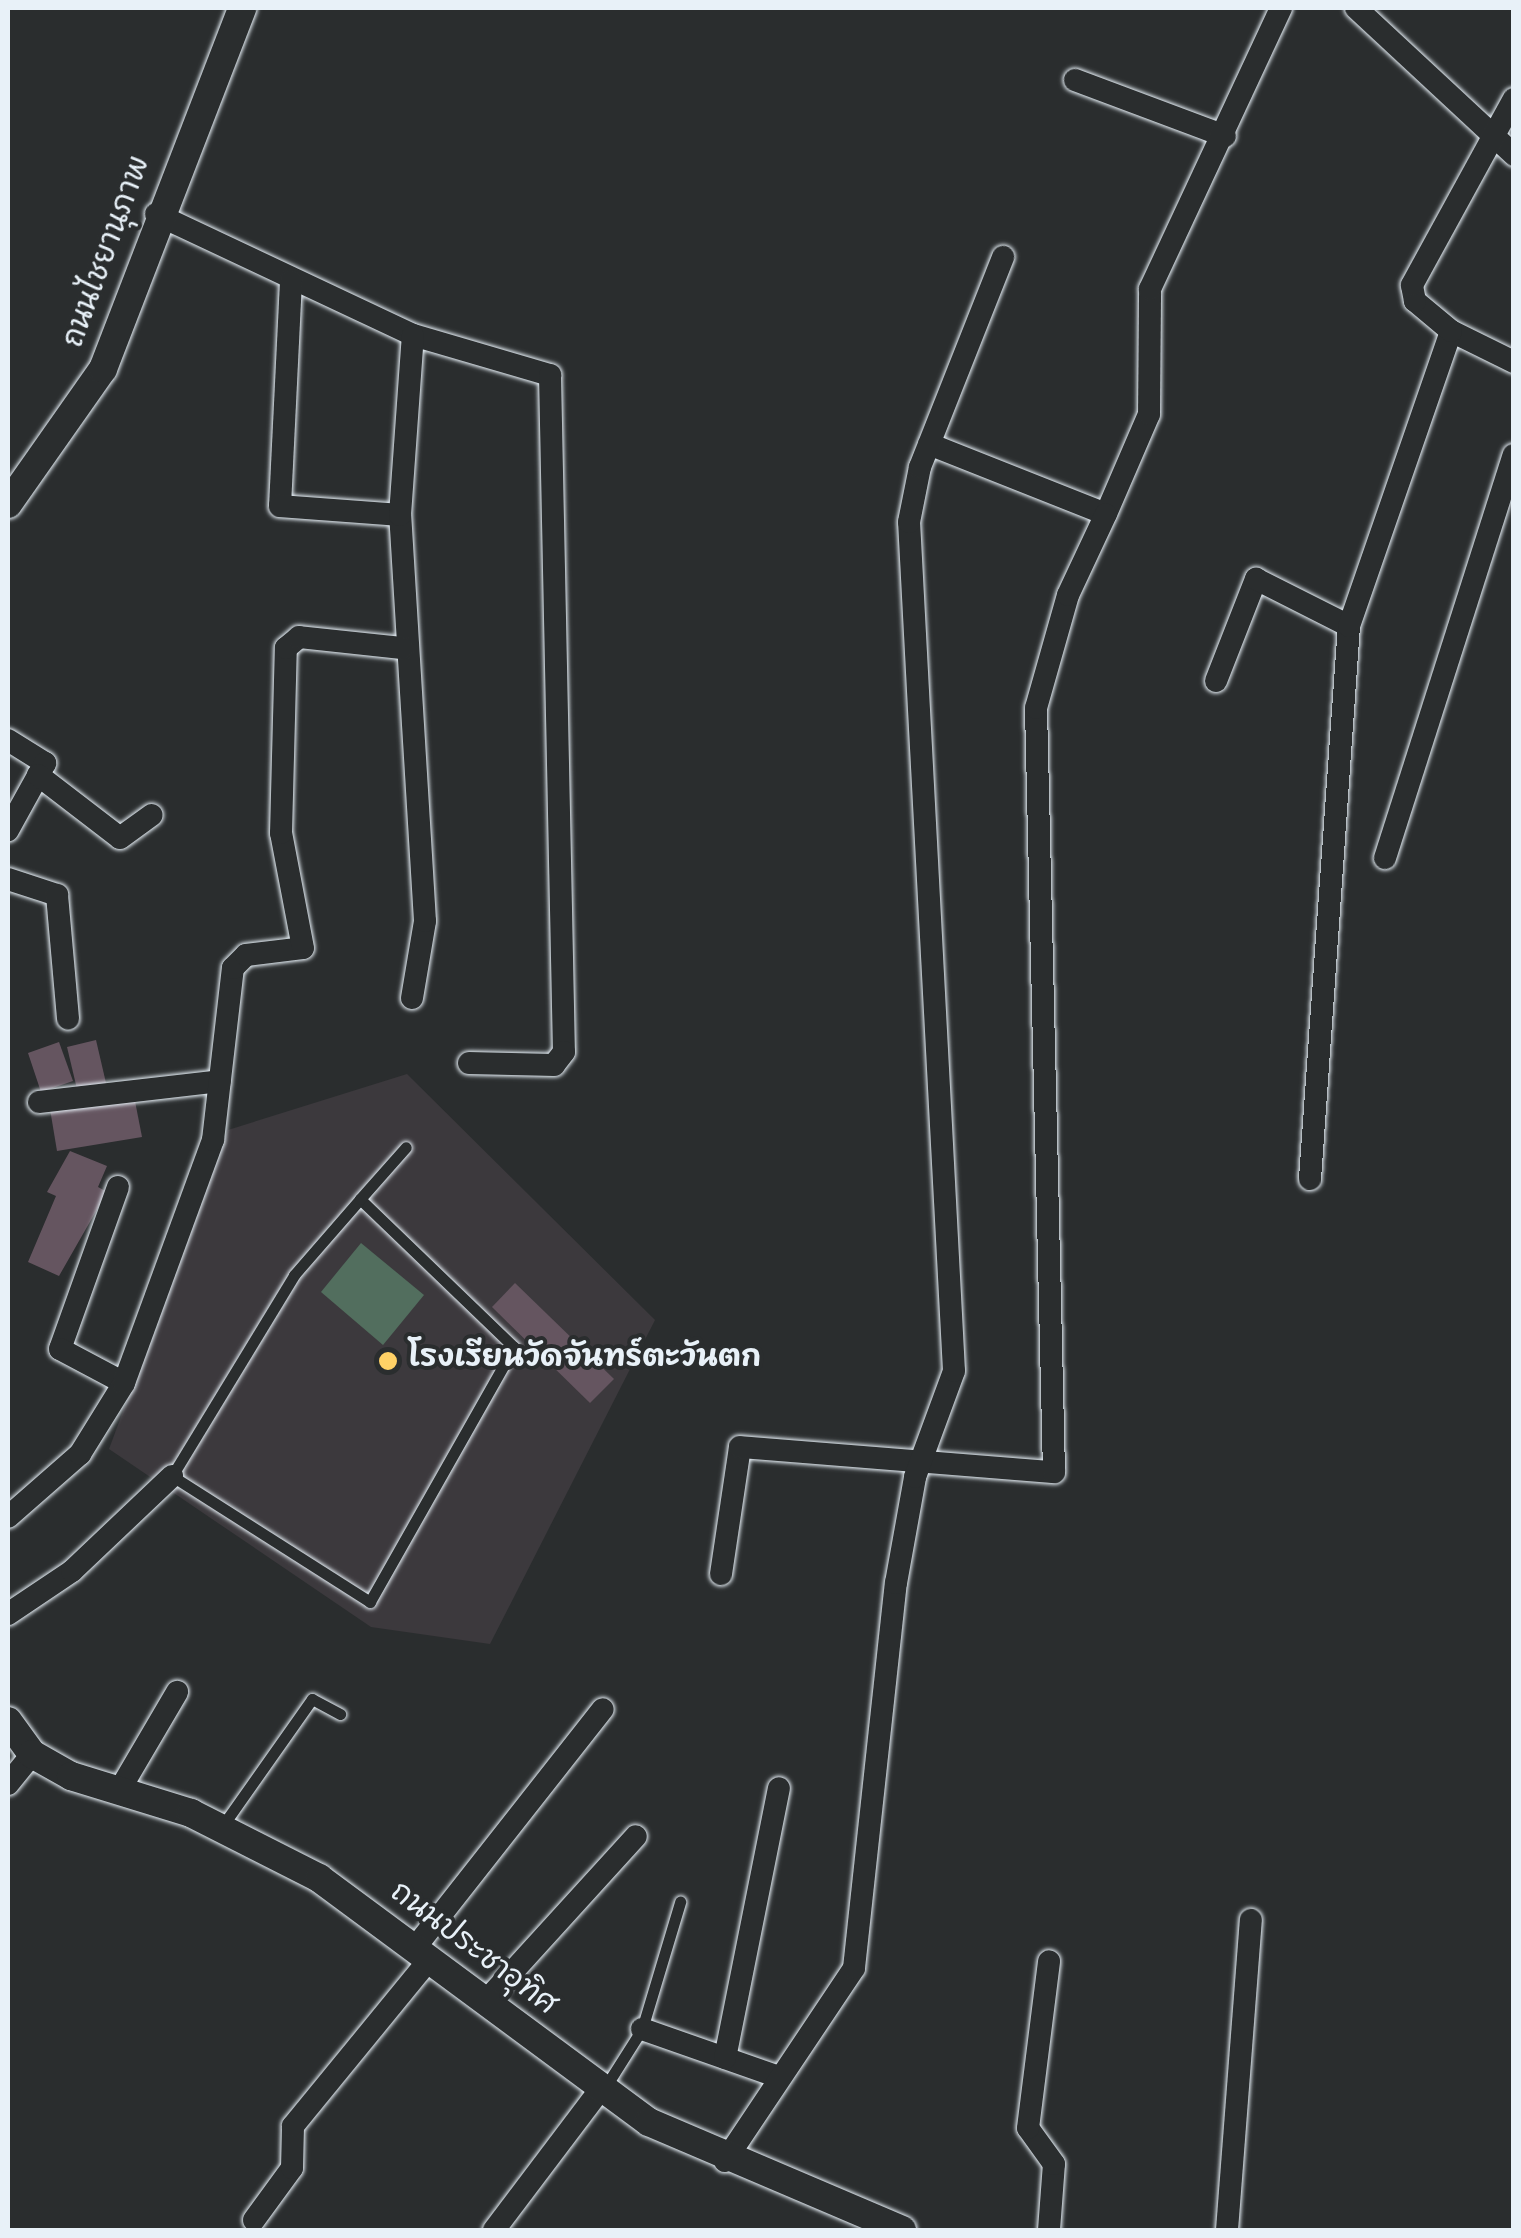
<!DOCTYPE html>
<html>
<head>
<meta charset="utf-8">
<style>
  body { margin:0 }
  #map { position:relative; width:1521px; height:2238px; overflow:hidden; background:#2a2d2e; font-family:"Gochi Hand","Playpen Sans Thai",sans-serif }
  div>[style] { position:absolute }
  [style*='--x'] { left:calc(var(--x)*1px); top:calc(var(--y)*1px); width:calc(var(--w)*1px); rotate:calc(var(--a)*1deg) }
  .built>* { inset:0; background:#3c393d }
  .green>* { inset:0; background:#526e5e }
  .building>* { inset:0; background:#655560 }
  .roads { filter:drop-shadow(0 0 2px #e8f1f8) drop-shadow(0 0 2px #e8f1f8) }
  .service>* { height:11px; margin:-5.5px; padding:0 5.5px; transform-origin:5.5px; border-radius:5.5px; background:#2a2d2e }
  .minor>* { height:22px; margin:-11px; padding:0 11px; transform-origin:11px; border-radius:11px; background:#2a2d2e }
  .tertiary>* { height:28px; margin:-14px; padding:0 14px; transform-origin:14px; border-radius:14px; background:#2a2d2e }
  .dots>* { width:28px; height:28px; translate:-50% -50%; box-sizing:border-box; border:5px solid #2a2d2e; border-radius:50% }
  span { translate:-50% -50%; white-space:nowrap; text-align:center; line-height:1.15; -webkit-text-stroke:8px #2a2d2e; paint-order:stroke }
  .street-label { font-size:30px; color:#e8f1f8 }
  .poi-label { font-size:30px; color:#e8f1f8; font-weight:700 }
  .left { translate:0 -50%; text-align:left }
  .frame { position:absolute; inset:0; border:10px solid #e8f1f8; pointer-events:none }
</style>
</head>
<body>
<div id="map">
  <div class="built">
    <div style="clip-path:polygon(407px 1074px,655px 1320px,490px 1644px,371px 1627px,109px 1449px,228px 1130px)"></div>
  </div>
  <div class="green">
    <div style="clip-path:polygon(361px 1243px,424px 1295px,383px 1345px,321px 1292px)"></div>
  </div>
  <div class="building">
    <div style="clip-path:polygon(96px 1040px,106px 1083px,77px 1089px,67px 1047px)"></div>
    <div style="clip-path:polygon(59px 1042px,73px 1081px,41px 1092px,28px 1053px)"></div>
    <div style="clip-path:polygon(134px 1096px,142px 1137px,57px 1151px,50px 1109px)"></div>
    <div style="clip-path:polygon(70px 1151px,107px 1166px,98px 1187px,107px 1192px,59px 1276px,28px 1262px,56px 1196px,47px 1192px)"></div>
    <div style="clip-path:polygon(515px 1283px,614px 1379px,590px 1403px,492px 1307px)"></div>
  </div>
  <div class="roads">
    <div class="service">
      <div style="--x:360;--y:1199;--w:214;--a:43.9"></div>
      <div style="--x:514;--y:1347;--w:293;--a:119.5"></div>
      <div style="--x:370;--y:1602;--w:235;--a:-147.5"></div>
      <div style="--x:172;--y:1476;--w:235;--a:-58.7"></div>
      <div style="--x:294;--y:1275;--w:101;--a:-49"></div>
      <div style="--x:360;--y:1199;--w:69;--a:-48.5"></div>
      <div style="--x:221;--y:1828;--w:158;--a:-54.8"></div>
      <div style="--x:312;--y:1699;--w:32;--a:28"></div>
      <div style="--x:606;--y:2086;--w:67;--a:-57.7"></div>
      <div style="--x:642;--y:2029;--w:133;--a:-73.3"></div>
    </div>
    <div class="minor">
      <div style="--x:1356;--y:8;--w:216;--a:42.9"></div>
      <div style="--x:1075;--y:80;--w:160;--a:20.5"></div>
      <div style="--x:156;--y:214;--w:284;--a:25.2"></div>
      <div style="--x:413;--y:335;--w:143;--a:16.3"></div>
      <div style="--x:550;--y:375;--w:677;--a:88.82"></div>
      <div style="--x:564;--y:1052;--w:16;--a:128"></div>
      <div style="--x:554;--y:1065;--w:85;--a:-178.7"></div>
      <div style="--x:291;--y:281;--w:225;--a:92.8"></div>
      <div style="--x:280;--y:506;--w:120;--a:4.3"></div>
      <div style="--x:1451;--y:331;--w:70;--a:26.2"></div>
      <div style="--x:929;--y:444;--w:190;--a:21.6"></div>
      <div style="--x:1106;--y:514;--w:109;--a:-66.7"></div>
      <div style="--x:1149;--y:414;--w:125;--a:-89.5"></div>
      <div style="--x:1150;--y:289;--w:310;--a:-65"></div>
      <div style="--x:1216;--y:681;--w:110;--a:-68.6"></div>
      <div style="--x:1256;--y:579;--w:104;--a:26.8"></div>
      <div style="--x:8;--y:740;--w:44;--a:31.9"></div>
      <div style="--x:45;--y:763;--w:77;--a:118.9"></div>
      <div style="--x:38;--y:775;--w:103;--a:37.5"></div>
      <div style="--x:120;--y:838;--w:39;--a:-36"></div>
      <div style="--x:1385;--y:858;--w:423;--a:-72.3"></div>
      <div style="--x:8;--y:879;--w:52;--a:18.1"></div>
      <div style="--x:57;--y:895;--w:124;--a:84.9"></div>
      <div style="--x:412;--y:998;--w:78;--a:-80.4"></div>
      <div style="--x:425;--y:921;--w:407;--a:-93.5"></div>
      <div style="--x:400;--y:515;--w:180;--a:-85.9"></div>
      <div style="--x:39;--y:1102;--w:182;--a:-6.6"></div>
      <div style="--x:1310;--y:1179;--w:554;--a:-85.97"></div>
      <div style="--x:1349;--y:626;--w:312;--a:-70.9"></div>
      <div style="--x:1451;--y:331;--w:47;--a:-140.2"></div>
      <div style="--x:1415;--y:301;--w:16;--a:-101"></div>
      <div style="--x:1412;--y:285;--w:212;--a:-61.3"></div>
      <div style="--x:118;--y:1187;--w:172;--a:109.7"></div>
      <div style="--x:60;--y:1349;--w:72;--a:28"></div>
      <div style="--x:8;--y:1517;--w:96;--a:-41.2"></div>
      <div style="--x:80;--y:1454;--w:84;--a:-58.2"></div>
      <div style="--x:124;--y:1383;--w:259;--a:-69.9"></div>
      <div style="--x:213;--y:1140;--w:173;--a:-83.4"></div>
      <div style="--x:233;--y:968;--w:18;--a:-45"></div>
      <div style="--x:246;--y:955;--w:57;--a:-7"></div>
      <div style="--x:303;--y:948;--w:117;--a:-100.8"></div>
      <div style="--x:281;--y:833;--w:185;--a:-88.5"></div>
      <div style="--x:286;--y:648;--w:17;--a:-40"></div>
      <div style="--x:299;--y:637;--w:104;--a:6.1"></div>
      <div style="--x:721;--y:1574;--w:128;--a:-81.5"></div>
      <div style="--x:740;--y:1447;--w:315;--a:4.6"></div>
      <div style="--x:1054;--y:1472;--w:764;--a:-91.35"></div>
      <div style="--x:1036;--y:708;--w:117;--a:-74.2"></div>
      <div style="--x:1068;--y:595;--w:89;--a:-64.9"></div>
      <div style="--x:8;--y:1614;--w:77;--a:-33.9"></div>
      <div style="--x:72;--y:1571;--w:138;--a:-43.5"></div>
      <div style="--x:8;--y:1784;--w:38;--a:-51"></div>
      <div style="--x:119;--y:1791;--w:115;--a:-59.6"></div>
      <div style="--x:414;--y:1949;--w:305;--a:-51.8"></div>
      <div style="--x:485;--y:2002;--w:224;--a:-47.7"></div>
      <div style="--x:642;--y:2029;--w:142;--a:19.3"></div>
      <div style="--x:725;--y:2058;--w:275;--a:-78.7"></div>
      <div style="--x:725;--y:2161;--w:232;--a:-56.2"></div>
      <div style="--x:854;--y:1968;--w:387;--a:-83.8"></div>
      <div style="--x:896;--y:1583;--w:108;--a:-79.8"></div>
      <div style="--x:915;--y:1477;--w:113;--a:-69.8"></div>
      <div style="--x:954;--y:1371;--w:850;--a:-93.03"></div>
      <div style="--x:909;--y:522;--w:56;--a:-78.7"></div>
      <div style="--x:920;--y:467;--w:226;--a:-68.4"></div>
      <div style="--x:254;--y:2220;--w:64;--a:-53.8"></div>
      <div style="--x:292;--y:2168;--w:42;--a:-88.6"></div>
      <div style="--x:293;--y:2126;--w:215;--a:-50.7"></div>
      <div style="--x:494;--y:2230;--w:176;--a:-52.9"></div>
      <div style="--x:1049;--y:2230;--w:66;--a:-85.7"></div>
      <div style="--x:1054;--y:2164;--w:44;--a:-125.8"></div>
      <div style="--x:1028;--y:2128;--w:168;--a:-82.8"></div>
      <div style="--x:1227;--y:2230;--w:311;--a:-85.6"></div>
    </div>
    <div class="tertiary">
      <div style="--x:8;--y:504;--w:165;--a:-54.9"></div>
      <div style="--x:103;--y:369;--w:387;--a:-68.9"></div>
      <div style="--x:8;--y:1721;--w:41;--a:54"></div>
      <div style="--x:32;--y:1754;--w:45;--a:29.4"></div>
      <div style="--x:71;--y:1776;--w:126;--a:17.1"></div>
      <div style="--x:191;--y:1813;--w:144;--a:26.9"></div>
      <div style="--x:319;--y:1878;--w:410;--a:36.5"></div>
      <div style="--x:649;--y:2122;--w:275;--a:23.1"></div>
    </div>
  </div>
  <div class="dots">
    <div style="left:388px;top:1361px;background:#ffd166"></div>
  </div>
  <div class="street-label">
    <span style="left:110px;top:253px;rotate:-70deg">ถนนไชยานุภาพ</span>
    <span style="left:471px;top:1951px;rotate:37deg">ถนนประชาอุทิศ</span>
  </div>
  <div class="poi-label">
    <span class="left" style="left:408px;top:1361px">โรงเรียนวัดจันทร์ตะวันตก</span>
  </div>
  <div class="frame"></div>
</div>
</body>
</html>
